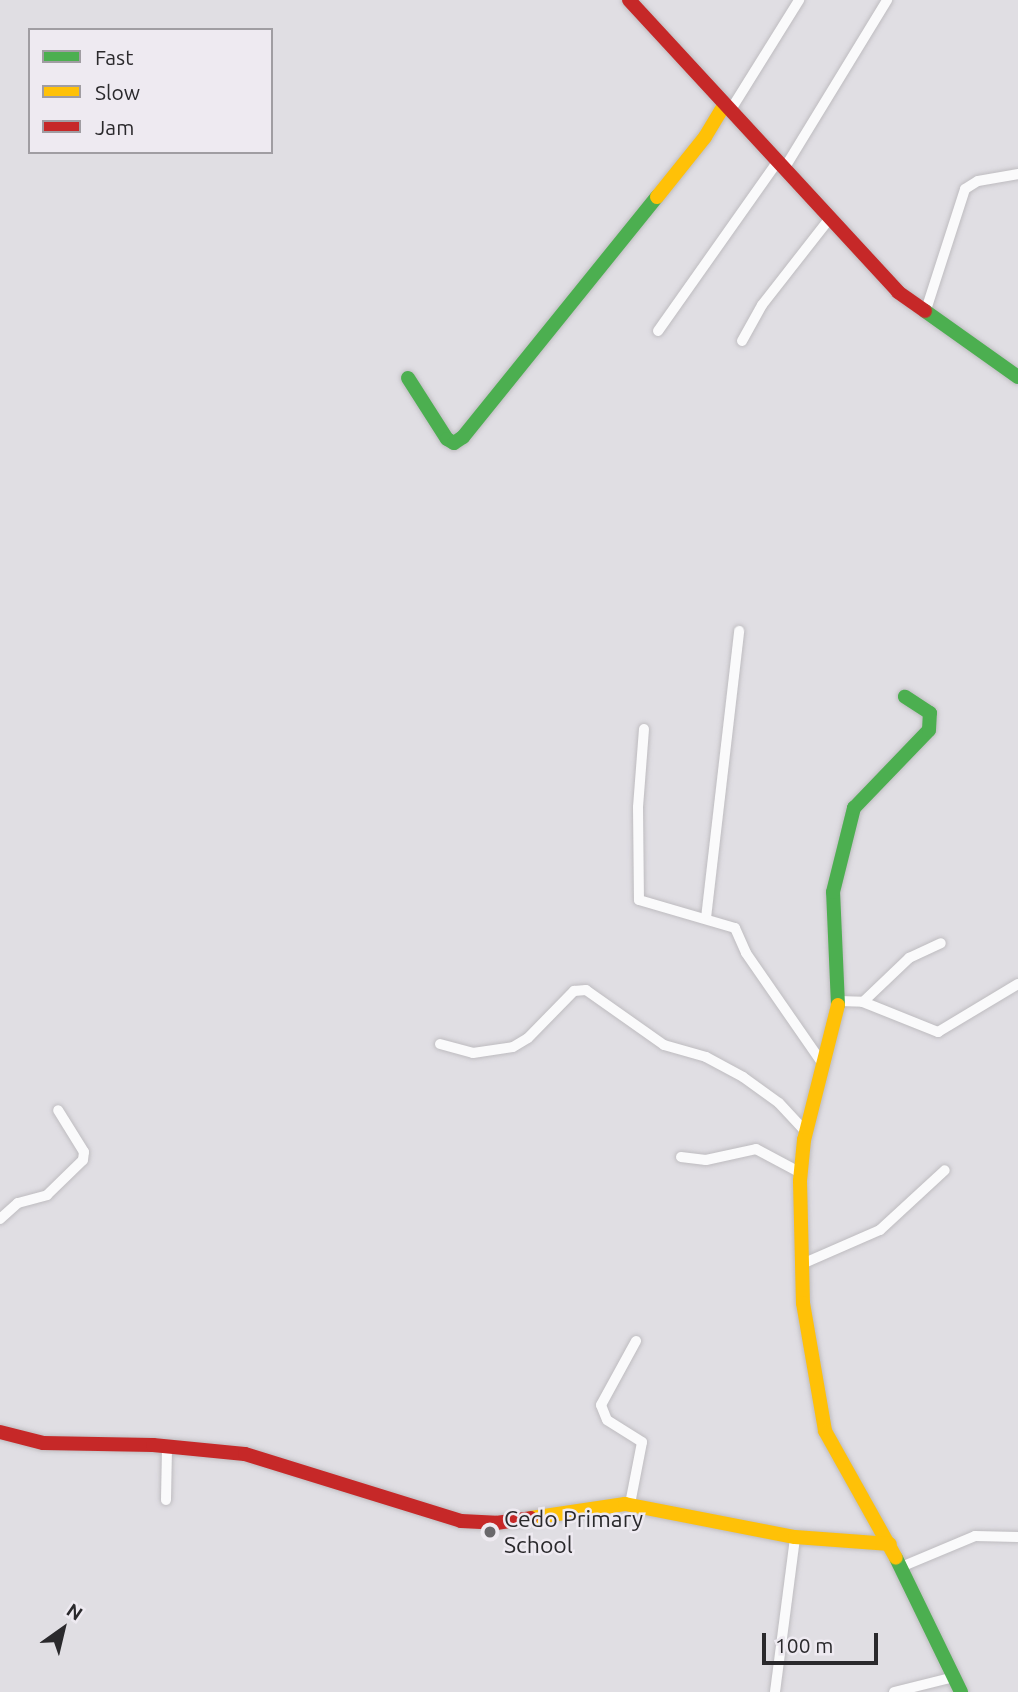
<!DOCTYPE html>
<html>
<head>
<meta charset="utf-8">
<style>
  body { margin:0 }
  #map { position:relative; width:1018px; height:1692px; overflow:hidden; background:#e0dee3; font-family:Ubuntu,sans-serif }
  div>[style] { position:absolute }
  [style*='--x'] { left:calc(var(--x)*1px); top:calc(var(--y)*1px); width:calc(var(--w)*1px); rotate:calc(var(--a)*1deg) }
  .roads { filter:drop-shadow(0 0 2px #bebcc0) drop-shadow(0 0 2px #bebcc0) }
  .street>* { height:10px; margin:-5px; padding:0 5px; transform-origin:5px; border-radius:5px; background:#fafafb }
  .fast>* { height:14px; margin:-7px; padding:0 7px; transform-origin:7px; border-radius:7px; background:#4caf50 }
  .slow>* { height:14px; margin:-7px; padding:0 7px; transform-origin:7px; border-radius:7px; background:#ffc107 }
  .jam>* { height:14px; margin:-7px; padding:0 7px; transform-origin:7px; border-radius:7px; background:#c62828 }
  .dots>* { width:19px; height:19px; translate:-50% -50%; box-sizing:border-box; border:4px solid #eeeaf1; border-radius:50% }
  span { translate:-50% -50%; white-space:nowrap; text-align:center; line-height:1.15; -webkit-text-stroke:5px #eeeaf1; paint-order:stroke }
  .poi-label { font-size:23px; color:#2a292c }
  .left { translate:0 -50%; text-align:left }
  .legend { position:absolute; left:28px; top:28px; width:245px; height:126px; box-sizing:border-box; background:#eeeaf1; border:2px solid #a09da2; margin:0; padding:9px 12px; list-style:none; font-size:21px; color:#2a292c }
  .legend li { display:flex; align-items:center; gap:14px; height:35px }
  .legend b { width:35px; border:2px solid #a09da2 }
  .north { position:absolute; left:28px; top:1594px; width:70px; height:70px; -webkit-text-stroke:5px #eeeaf1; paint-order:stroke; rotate:34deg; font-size:19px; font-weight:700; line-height:28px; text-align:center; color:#2a292c }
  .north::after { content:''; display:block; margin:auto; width:24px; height:32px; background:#2a292c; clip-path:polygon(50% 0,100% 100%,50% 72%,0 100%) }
  .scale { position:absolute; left:762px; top:1633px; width:116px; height:32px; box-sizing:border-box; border:4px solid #2a292c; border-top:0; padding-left:9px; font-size:21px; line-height:24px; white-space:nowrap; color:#2a292c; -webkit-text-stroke:5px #eeeaf1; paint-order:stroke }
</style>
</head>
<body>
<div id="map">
  <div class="roads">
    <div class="street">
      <div style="--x:730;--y:111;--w:131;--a:-58.1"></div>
      <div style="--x:784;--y:169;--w:198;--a:-58.6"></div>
      <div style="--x:925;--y:313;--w:130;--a:-72.1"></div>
      <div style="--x:965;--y:189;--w:15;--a:-32"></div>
      <div style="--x:978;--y:181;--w:41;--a:-9.9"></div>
      <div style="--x:658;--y:331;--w:207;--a:-54.8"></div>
      <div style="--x:742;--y:341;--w:41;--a:-60.9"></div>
      <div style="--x:762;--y:305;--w:110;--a:-52"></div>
      <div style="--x:644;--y:729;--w:78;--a:94.4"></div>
      <div style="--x:638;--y:807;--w:93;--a:89.4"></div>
      <div style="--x:639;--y:900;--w:100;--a:16.3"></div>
      <div style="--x:735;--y:928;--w:27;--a:66"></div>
      <div style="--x:746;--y:953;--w:135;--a:55.3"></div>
      <div style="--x:706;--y:918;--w:289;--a:-83.4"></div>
      <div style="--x:839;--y:1001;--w:24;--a:2"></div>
      <div style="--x:863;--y:1002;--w:81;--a:21.8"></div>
      <div style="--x:938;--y:1032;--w:93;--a:-31"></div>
      <div style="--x:863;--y:1002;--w:64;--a:-43.7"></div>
      <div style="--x:909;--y:958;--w:35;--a:-25"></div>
      <div style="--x:440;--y:1044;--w:34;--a:15"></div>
      <div style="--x:473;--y:1053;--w:40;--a:-8.5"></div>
      <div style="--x:513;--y:1047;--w:17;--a:-31"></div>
      <div style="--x:528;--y:1038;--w:66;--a:-45.6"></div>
      <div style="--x:574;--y:991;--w:12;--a:-5"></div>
      <div style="--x:586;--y:990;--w:95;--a:35.2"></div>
      <div style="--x:664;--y:1045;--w:44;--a:15.9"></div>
      <div style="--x:706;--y:1057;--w:42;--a:28.4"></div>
      <div style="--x:743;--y:1077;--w:44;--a:35.8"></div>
      <div style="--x:779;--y:1103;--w:38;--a:47"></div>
      <div style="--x:681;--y:1157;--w:25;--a:7"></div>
      <div style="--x:706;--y:1160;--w:51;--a:-12.4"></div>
      <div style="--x:756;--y:1149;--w:51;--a:28.1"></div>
      <div style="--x:0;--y:1219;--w:24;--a:-42"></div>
      <div style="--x:18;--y:1203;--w:30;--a:-15"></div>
      <div style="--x:47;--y:1195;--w:50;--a:-44.2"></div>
      <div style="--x:83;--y:1160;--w:8;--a:-83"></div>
      <div style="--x:84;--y:1152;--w:49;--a:-121.8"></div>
      <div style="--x:802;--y:1264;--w:85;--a:-23.6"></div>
      <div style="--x:880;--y:1230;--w:88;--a:-42.7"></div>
      <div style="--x:166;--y:1500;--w:54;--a:-88.9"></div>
      <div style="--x:630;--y:1504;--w:63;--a:-79"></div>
      <div style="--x:642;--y:1442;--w:41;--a:-147.8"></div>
      <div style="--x:607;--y:1420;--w:16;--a:-112"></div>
      <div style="--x:601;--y:1405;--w:73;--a:-61.3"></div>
      <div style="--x:901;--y:1567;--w:80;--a:-22.7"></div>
      <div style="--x:975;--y:1536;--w:43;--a:1.3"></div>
      <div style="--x:775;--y:1692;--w:156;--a:-82.6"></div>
      <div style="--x:894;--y:1692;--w:62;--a:-14"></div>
    </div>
    <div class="fast">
      <div style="--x:925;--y:311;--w:114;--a:35.4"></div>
      <div style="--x:408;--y:378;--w:72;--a:57.4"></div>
      <div style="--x:447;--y:439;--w:8;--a:30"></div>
      <div style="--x:454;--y:443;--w:11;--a:-34"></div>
      <div style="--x:463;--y:437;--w:309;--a:-51.1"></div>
      <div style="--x:838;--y:1005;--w:113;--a:-92.5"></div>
      <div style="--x:833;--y:892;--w:87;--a:-76"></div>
      <div style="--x:854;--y:808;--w:108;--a:-46.1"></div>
      <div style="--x:929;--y:730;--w:17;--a:-87"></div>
      <div style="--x:930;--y:713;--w:30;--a:-147"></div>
      <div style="--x:896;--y:1558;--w:149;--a:64.1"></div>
    </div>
    <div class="slow">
      <div style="--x:657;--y:197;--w:77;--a:-51.3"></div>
      <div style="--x:705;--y:137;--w:37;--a:-59"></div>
      <div style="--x:838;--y:1005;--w:139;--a:104.1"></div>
      <div style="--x:804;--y:1140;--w:41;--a:95.6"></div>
      <div style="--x:800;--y:1181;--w:122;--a:88.6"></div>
      <div style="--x:803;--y:1303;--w:130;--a:80.2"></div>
      <div style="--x:825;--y:1431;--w:145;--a:60.8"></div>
      <div style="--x:531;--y:1518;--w:95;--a:-8.5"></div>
      <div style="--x:625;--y:1504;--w:173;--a:11"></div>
      <div style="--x:795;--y:1537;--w:95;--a:4.2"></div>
    </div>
    <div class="jam">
      <div style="--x:629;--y:0;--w:397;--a:47.3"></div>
      <div style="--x:898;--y:292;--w:33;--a:35"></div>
      <div style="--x:0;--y:1432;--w:44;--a:14.3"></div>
      <div style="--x:43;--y:1443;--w:110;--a:1"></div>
      <div style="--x:153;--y:1445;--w:92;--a:5.6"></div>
      <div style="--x:245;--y:1454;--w:226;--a:17.2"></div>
      <div style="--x:461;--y:1521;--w:35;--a:3"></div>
      <div style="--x:496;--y:1523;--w:35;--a:-8"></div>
    </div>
  </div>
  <div class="dots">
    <div style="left:490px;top:1532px;background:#6a686c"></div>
  </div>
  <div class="poi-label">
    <span class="left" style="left:504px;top:1532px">Cedo Primary<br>School</span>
  </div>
  <ul class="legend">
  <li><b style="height:9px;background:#4caf50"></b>Fast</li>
  <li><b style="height:9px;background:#ffc107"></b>Slow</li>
  <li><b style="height:9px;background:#c62828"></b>Jam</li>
  </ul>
  <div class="north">N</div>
  <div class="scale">100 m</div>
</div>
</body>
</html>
